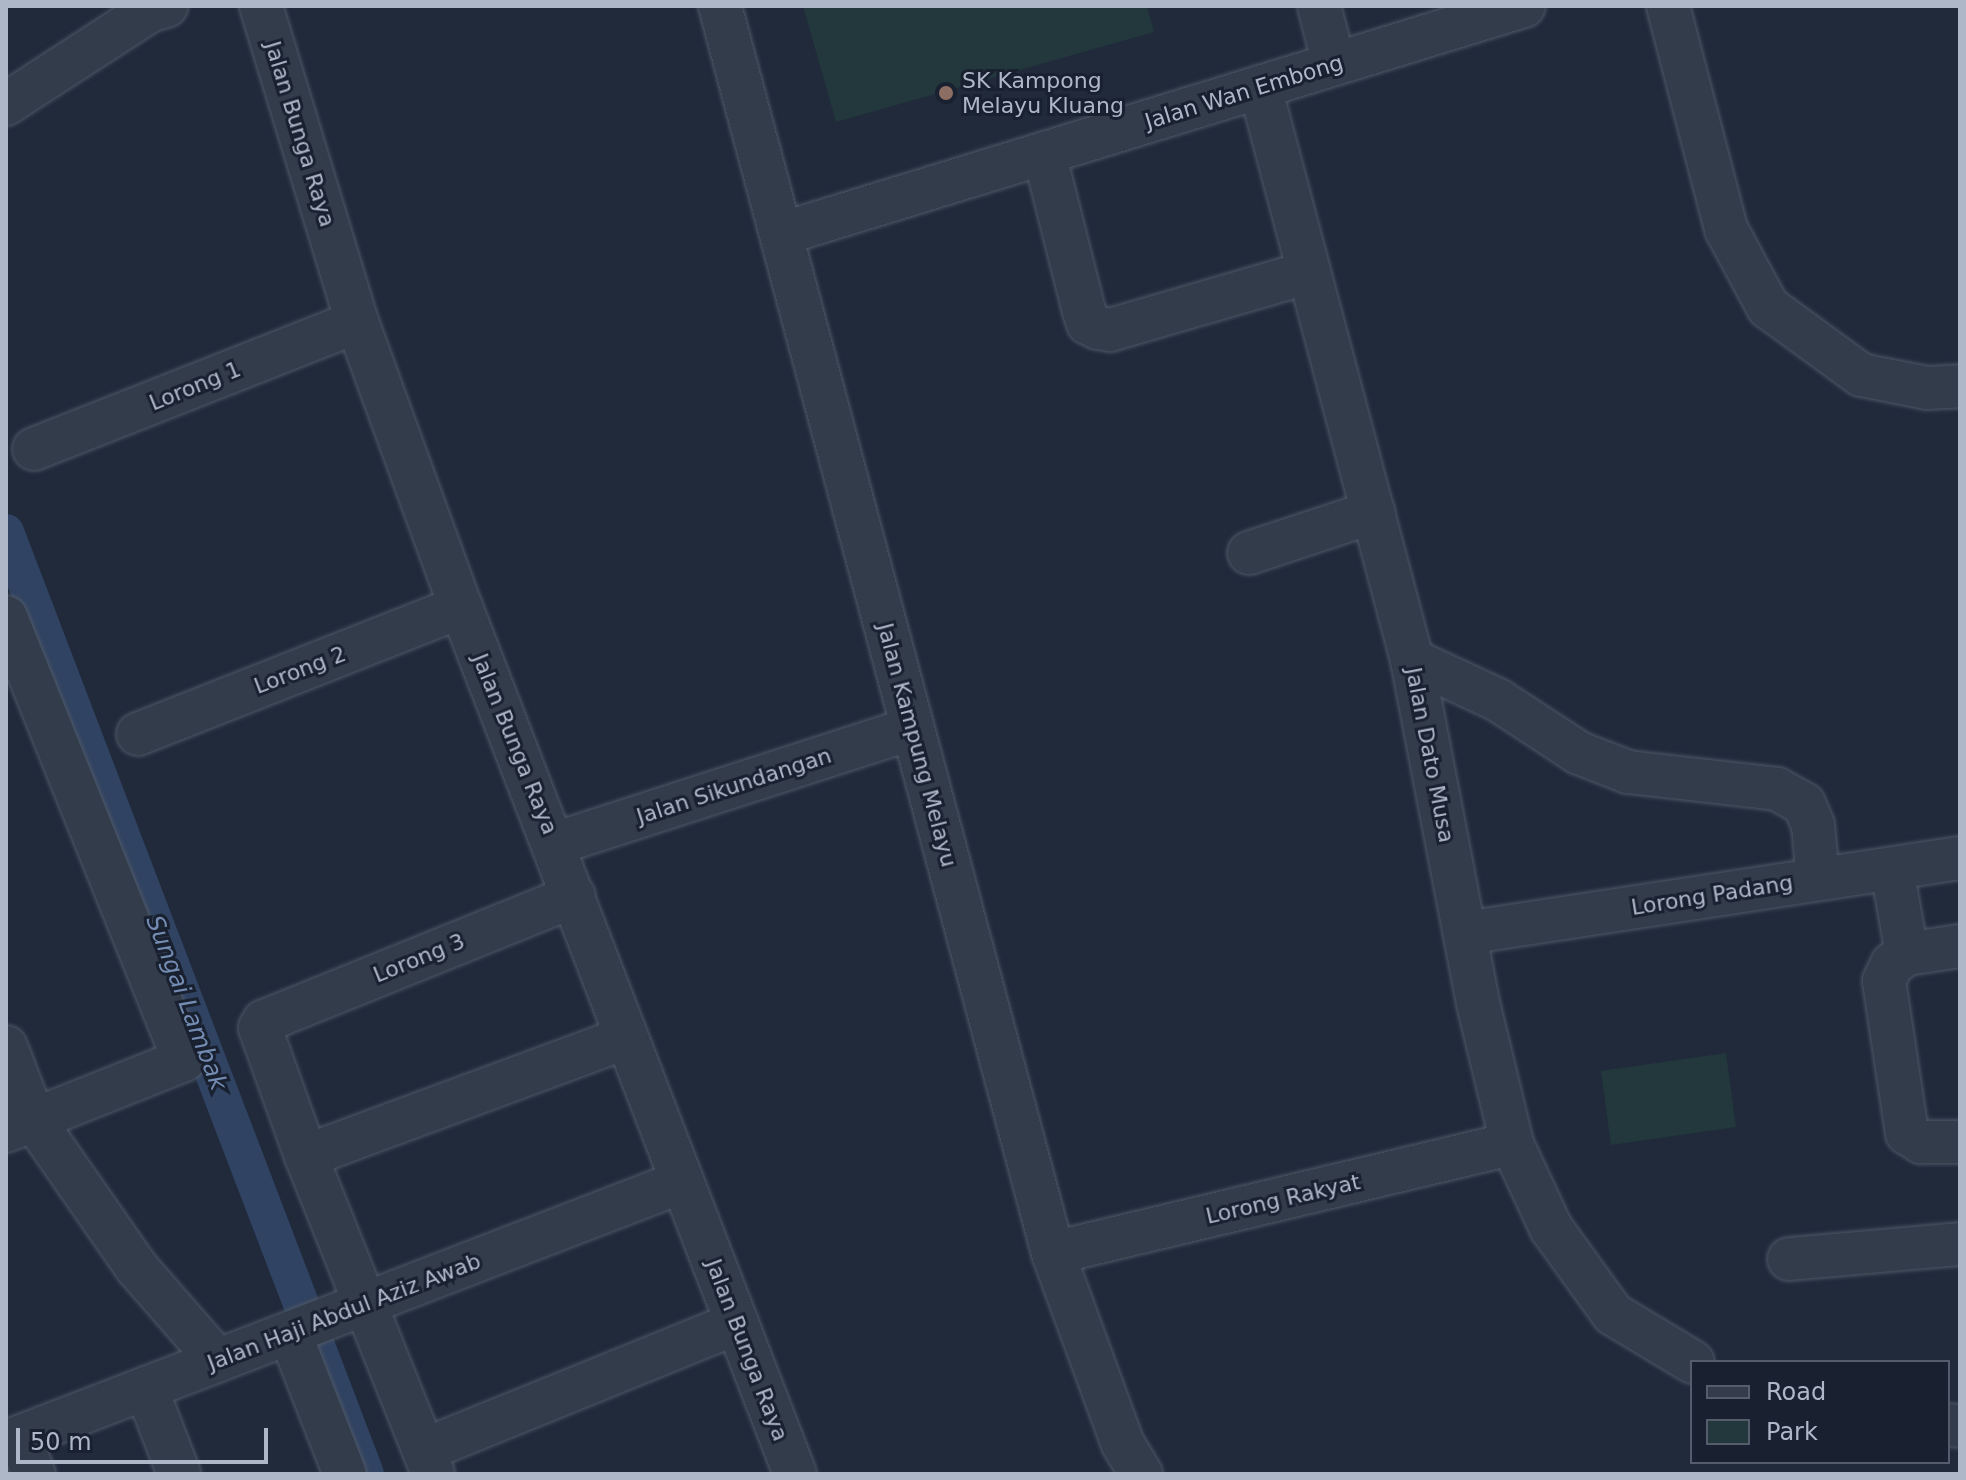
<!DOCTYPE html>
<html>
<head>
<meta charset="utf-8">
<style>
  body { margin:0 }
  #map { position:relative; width:1966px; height:1480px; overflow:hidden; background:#202a3b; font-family:"DejaVu Sans",sans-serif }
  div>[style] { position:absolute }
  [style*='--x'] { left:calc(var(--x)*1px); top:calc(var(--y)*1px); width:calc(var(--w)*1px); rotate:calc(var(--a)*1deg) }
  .green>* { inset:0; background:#22383c }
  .canal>* { height:36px; margin:-18px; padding:0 18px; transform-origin:18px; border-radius:18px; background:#304362 }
  .roads { filter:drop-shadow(0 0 2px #4e5766) drop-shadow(0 0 2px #4e5766) }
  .minor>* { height:42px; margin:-21px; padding:0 21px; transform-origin:21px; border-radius:21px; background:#333c4b }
  .dots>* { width:22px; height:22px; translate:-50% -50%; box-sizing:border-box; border:4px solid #192130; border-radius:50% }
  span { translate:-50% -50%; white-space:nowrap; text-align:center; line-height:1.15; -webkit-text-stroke:6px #192130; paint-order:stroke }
  .poi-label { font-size:22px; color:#aeb7c8 }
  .left { translate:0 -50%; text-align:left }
  .street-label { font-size:22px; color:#aeb7c8 }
  .water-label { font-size:24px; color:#748cb2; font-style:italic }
  .frame { position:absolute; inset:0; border:8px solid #aeb7c8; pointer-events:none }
  .legend { position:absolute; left:1690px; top:1360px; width:260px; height:104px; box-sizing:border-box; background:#192130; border:2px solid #555d6d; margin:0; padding:10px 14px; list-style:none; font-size:24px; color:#aeb7c8 }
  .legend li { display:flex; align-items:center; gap:16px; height:40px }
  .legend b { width:40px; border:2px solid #555d6d }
  .scale { position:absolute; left:16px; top:1428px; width:252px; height:36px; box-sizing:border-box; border:4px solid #aeb7c8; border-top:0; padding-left:10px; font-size:24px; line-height:28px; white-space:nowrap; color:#aeb7c8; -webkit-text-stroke:6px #192130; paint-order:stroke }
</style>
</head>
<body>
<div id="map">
  <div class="green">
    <div style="clip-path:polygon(803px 6px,1147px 6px,1154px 32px,836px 122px)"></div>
    <div style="clip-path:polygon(1726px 1053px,1736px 1127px,1611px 1145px,1601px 1071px)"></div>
  </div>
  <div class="canal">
    <div style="--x:6;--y:532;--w:1008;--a:69.08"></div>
  </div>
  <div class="roads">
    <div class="minor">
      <div style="--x:261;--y:6;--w:330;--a:73.1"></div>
      <div style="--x:357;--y:322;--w:303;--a:70"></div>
      <div style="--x:461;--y:607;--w:929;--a:68.93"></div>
      <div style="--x:720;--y:6;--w:1291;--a:75.05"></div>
      <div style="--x:1053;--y:1253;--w:203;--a:69.9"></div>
      <div style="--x:1123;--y:1444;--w:35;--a:59"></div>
      <div style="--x:1319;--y:6;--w:60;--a:75.5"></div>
      <div style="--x:1668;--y:6;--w:230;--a:75.4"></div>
      <div style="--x:1726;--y:229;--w:89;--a:61.7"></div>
      <div style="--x:1768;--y:307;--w:115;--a:36.2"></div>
      <div style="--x:1861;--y:375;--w:67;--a:11.1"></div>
      <div style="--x:1927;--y:388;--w:33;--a:-3"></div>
      <div style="--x:1260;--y:87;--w:593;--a:75.14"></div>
      <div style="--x:1412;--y:660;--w:349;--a:79.1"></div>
      <div style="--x:1478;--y:1003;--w:145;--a:76.4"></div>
      <div style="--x:1512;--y:1144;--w:93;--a:65.1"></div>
      <div style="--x:1551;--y:1228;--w:106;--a:54.2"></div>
      <div style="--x:1613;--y:1314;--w:93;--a:31"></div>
      <div style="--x:6;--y:104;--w:173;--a:-33"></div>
      <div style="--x:151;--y:10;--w:16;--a:-15"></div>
      <div style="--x:1044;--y:153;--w:163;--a:75.8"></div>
      <div style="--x:1084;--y:311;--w:13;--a:72"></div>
      <div style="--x:1088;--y:323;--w:11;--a:27"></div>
      <div style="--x:1098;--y:328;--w:12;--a:9"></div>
      <div style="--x:1110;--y:330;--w:207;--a:-16.2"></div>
      <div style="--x:781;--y:234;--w:777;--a:-17.06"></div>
      <div style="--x:34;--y:449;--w:347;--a:-21.5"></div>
      <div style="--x:1249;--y:553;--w:131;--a:-18.3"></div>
      <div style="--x:6;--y:617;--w:477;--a:68.1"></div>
      <div style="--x:184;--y:1060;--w:192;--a:158.3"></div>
      <div style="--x:1412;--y:660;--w:95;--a:24.9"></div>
      <div style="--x:1498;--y:700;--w:97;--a:33.2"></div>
      <div style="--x:1579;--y:753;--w:53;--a:21.2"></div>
      <div style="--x:1628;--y:772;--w:150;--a:6.5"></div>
      <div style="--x:1777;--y:789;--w:31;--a:29"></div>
      <div style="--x:1804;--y:804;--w:23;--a:67"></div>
      <div style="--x:1813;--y:825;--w:54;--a:84.7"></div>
      <div style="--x:138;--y:734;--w:347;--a:-21.5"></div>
      <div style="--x:554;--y:844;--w:377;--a:-17.9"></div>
      <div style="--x:1892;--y:869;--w:86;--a:80"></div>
      <div style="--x:574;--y:896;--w:334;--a:158"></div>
      <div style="--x:264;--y:1021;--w:8;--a:120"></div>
      <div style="--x:260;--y:1028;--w:9;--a:69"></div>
      <div style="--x:263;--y:1036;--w:127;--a:70.3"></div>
      <div style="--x:306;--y:1156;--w:342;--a:-20.3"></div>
      <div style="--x:1465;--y:933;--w:501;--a:-8.62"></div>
      <div style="--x:1960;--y:946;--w:54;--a:171.4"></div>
      <div style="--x:1907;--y:954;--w:18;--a:146"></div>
      <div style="--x:1892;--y:964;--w:19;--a:115"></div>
      <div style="--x:1884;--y:981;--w:154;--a:81.4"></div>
      <div style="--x:1907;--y:1133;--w:17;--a:33"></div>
      <div style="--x:1921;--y:1142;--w:39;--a:0"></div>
      <div style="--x:6;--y:1047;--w:78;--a:69"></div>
      <div style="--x:34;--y:1120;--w:180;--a:55.2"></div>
      <div style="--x:137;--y:1268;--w:123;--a:48.9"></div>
      <div style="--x:306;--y:1156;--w:342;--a:68.2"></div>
      <div style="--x:1053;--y:1253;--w:472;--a:-13.4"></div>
      <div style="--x:1789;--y:1259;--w:172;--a:-5"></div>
      <div style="--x:290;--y:1334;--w:150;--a:68.6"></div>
      <div style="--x:146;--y:1388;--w:92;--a:69"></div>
      <div style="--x:1948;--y:1425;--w:12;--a:5"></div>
      <div style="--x:19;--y:1437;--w:40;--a:68"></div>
      <div style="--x:6;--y:1442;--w:723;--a:-21.07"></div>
      <div style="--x:424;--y:1450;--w:338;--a:-22.1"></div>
    </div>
  </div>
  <div class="dots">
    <div style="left:946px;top:93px;background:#8d6e63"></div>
  </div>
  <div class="poi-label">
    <span class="left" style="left:962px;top:93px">SK Kampong<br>Melayu Kluang</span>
  </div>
  <div class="street-label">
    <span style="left:1244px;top:92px;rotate:-17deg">Jalan Wan Embong</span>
    <span style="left:300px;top:134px;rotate:73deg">Jalan Bunga Raya</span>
    <span style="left:195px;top:386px;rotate:-22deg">Lorong 1</span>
    <span style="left:300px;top:670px;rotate:-21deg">Lorong 2</span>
    <span style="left:515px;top:744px;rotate:68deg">Jalan Bunga Raya</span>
    <span style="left:917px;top:745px;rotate:75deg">Jalan Kampung Melayu</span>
    <span style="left:1430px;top:755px;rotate:79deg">Jalan Dato Musa</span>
    <span style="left:734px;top:786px;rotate:-18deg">Jalan Sikundangan</span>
    <span style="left:1712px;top:895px;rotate:-9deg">Lorong Padang</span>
    <span style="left:419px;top:958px;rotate:-22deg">Lorong 3</span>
    <span style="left:1283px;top:1199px;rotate:-13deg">Lorong Rakyat</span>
    <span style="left:344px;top:1312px;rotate:-21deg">Jalan Haji Abdul Aziz Awab</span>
    <span style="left:747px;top:1350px;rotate:69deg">Jalan Bunga Raya</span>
  </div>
  <div class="water-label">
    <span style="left:186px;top:1003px;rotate:69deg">Sungai Lambak</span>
  </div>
  <div class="frame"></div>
  <ul class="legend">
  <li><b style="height:10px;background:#333c4b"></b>Road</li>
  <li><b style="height:22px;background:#22383c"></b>Park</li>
  </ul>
  <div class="scale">50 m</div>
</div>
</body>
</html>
